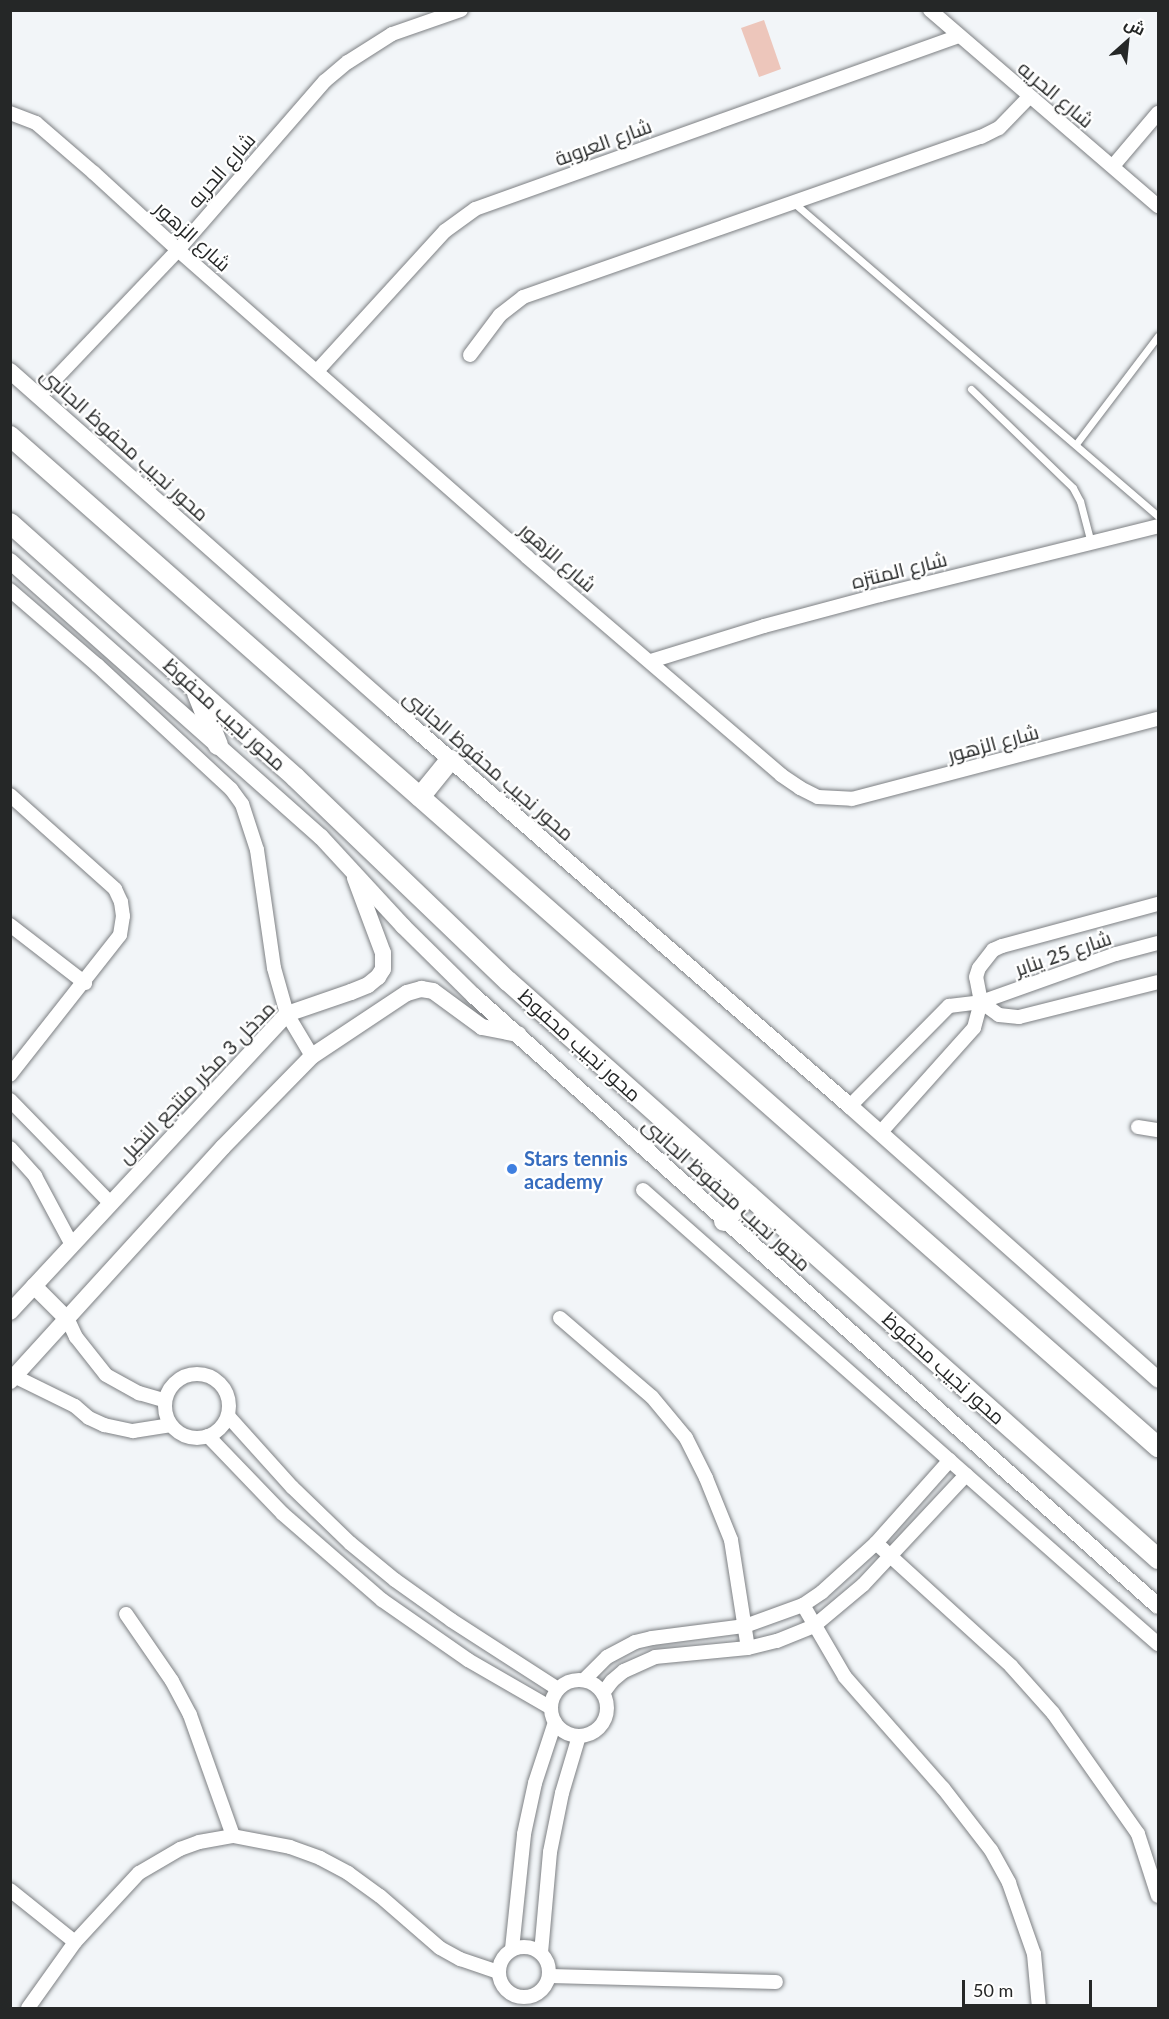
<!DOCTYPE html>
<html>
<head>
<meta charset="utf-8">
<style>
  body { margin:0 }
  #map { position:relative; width:1169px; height:2019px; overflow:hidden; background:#f2f5f8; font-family:Lato,Cairo,sans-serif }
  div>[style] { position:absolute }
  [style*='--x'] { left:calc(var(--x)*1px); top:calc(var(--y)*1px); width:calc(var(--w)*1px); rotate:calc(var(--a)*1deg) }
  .building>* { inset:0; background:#edc6bb }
  .roads { filter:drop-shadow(0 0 2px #7d8083) drop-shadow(0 0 2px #7d8083) }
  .service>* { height:7px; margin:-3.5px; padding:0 3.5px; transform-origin:3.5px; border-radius:3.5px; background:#fff }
  .minor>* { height:14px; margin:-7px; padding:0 7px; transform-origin:7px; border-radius:7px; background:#fff }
  .minor>.ring { margin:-7px; padding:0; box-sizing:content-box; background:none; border:14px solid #fff; border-radius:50% }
  .tertiary>* { height:16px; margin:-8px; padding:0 8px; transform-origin:8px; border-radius:8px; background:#fff }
  .secondary>* { height:20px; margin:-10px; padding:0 10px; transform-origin:10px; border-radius:10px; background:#fff }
  .dots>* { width:16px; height:16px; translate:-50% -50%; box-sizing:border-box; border:3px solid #fff; border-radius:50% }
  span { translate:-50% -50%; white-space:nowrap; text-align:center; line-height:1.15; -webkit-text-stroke:4.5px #fff; paint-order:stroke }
  .street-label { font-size:20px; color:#252727 }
  .shop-label { font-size:20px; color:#366cbe; font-weight:700 }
  .left { translate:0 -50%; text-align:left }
  .frame { position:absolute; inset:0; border:12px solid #252727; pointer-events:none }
  .north { position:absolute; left:1097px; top:12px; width:60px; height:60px; -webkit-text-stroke:4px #fff; paint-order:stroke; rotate:27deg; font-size:16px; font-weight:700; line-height:24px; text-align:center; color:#252727 }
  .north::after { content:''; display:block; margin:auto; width:21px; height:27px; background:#252727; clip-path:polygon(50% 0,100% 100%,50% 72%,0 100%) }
  .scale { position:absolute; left:962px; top:1980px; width:130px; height:27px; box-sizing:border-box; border:3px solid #252727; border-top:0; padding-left:8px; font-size:18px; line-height:21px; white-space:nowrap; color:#252727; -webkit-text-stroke:4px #fff; paint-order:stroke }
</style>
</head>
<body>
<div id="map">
  <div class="building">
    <div style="clip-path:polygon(764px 20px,781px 69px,759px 77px,741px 28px)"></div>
  </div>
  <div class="roads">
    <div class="service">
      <div style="--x:794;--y:203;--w:480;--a:40.7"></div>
      <div style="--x:971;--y:389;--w:142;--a:44.1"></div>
      <div style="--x:1073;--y:488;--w:15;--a:62"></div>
      <div style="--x:1080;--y:501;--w:43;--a:75.3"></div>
      <div style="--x:1076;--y:444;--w:136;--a:-52.8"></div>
    </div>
    <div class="minor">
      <div style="--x:930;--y:10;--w:301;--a:40.7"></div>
      <div style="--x:10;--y:113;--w:28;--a:21"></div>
      <div style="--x:36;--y:123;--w:77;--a:40.8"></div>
      <div style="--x:94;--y:173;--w:114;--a:42.5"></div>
      <div style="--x:178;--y:250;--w:465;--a:41.3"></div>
      <div style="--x:527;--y:557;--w:335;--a:40.6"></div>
      <div style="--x:781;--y:775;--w:23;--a:34"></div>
      <div style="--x:800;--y:788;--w:20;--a:27"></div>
      <div style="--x:818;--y:797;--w:34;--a:3"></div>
      <div style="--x:852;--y:799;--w:316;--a:-14.7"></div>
      <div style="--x:1113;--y:166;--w:70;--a:-49.7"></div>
      <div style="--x:470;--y:355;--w:50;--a:-53.1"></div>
      <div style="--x:500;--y:315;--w:29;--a:-38"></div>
      <div style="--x:523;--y:297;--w:485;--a:-19.3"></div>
      <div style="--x:981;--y:137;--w:20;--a:-27"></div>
      <div style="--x:999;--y:128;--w:43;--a:-45.9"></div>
      <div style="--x:317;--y:371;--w:190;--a:-47.6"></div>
      <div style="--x:445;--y:231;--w:37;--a:-36"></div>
      <div style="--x:475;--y:209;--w:514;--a:-19.67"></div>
      <div style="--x:39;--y:396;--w:202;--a:-46.4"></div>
      <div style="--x:178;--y:250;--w:224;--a:-49"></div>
      <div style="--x:325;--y:81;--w:30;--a:-40"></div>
      <div style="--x:348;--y:62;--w:52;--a:-32.5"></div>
      <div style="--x:392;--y:34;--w:73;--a:-19.2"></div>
      <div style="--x:10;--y:590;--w:115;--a:40.8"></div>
      <div style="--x:97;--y:665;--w:183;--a:42.8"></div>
      <div style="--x:231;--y:789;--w:19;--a:54"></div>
      <div style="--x:242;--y:804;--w:48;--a:71.9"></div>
      <div style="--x:257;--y:850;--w:119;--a:81.8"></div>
      <div style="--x:274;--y:968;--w:48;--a:74.2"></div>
      <div style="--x:287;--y:1014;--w:49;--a:59.2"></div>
      <div style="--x:651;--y:661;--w:118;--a:-17.2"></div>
      <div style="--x:764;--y:626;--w:120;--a:-15"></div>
      <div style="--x:880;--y:595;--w:286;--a:-13.9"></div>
      <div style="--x:10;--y:795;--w:141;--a:41.8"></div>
      <div style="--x:115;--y:889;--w:14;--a:65"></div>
      <div style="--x:121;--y:902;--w:14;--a:82"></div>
      <div style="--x:123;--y:916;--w:19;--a:99"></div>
      <div style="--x:120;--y:935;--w:178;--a:128.2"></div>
      <div style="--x:10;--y:925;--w:95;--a:37.7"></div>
      <div style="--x:981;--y:1002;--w:22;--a:36"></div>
      <div style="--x:999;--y:1015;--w:20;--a:6"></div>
      <div style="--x:1019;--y:1017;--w:143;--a:-14.1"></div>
      <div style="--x:10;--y:1100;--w:144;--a:45.8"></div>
      <div style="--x:850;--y:1106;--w:141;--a:-45.3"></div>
      <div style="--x:949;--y:1006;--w:32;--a:-7"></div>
      <div style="--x:981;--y:1002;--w:143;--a:-19.6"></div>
      <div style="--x:1116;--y:954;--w:43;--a:-14.7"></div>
      <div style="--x:1138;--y:1127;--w:20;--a:9"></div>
      <div style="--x:880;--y:1133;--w:141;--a:-48.2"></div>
      <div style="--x:974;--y:1028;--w:27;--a:-75"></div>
      <div style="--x:981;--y:1002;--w:25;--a:-101"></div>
      <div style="--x:976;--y:977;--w:9;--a:-72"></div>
      <div style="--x:979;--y:968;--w:23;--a:-52"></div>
      <div style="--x:993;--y:950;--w:10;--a:-24"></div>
      <div style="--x:1002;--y:946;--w:162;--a:-15.1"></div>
      <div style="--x:10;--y:1148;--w:38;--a:48"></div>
      <div style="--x:35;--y:1176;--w:78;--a:61.8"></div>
      <div style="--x:643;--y:1190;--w:687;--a:41.4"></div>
      <div style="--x:560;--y:1318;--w:121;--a:40.7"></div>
      <div style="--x:652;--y:1397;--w:53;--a:50.3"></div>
      <div style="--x:686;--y:1438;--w:45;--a:63.4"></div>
      <div style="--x:706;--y:1478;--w:67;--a:68"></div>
      <div style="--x:731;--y:1540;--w:109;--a:81.1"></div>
      <div style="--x:68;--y:1320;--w:19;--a:65"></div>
      <div style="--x:76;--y:1337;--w:48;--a:51.7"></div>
      <div style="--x:106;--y:1375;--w:38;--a:29"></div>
      <div style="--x:139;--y:1393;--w:26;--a:16"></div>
      <div class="ring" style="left:165px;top:1374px;width:50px;height:50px"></div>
      <div style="--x:14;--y:1376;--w:68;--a:26.2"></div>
      <div style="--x:75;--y:1406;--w:18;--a:41"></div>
      <div style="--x:89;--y:1418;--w:17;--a:25"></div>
      <div style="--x:104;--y:1425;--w:30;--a:12"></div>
      <div style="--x:133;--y:1431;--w:37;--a:-9"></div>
      <div style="--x:228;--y:1416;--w:96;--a:48"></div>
      <div style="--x:292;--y:1487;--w:81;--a:44"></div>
      <div style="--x:350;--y:1543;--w:58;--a:39.4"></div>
      <div style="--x:395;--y:1580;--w:69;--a:35.5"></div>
      <div style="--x:451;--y:1620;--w:127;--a:32.8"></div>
      <div style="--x:208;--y:1436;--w:108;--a:46.1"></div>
      <div style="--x:283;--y:1514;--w:131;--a:41"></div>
      <div style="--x:382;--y:1600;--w:105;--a:34.9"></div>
      <div style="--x:468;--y:1660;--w:96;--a:30"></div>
      <div style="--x:876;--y:1543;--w:183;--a:42.3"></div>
      <div style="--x:1011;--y:1666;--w:63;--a:48.2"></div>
      <div style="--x:1053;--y:1713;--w:148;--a:54.9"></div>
      <div style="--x:1138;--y:1834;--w:65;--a:72.1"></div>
      <div style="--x:803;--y:1605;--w:83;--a:59.7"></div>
      <div style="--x:845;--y:1677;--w:148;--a:48.6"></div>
      <div style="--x:943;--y:1788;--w:78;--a:52.3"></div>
      <div style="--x:991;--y:1850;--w:38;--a:61"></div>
      <div style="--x:1009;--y:1883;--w:75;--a:70.6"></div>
      <div style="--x:1034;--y:1954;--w:54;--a:84.7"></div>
      <div style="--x:126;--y:1614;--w:81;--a:55.5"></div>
      <div style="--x:172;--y:1681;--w:38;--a:62"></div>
      <div style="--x:190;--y:1715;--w:128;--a:70.4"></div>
      <div class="ring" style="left:551px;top:1680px;width:42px;height:42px"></div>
      <div style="--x:584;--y:1680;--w:33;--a:-45"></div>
      <div style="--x:607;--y:1657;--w:32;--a:-28"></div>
      <div style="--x:635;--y:1642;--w:17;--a:-13"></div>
      <div style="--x:652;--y:1638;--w:94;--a:-7.4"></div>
      <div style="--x:745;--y:1626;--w:62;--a:-19.9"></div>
      <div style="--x:803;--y:1605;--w:23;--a:-34"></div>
      <div style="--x:822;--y:1592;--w:73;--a:-42.2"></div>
      <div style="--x:876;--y:1543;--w:111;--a:-48.3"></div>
      <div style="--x:603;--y:1693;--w:15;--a:-53"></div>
      <div style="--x:612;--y:1681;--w:16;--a:-40"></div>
      <div style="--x:624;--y:1671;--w:34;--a:-24"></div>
      <div style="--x:655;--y:1657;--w:93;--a:-5.5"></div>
      <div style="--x:748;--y:1648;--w:30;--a:-14"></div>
      <div style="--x:777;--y:1641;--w:40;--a:-22"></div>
      <div style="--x:814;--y:1626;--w:64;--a:-39.9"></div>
      <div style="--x:863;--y:1585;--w:151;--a:-46.9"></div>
      <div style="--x:10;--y:1890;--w:83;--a:38.7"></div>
      <div class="ring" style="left:499px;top:1947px;width:36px;height:36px"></div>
      <div style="--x:512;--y:1949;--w:116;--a:-84"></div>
      <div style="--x:524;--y:1834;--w:52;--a:-77.8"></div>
      <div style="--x:535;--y:1783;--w:64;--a:-71.8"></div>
      <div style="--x:541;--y:1953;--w:101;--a:-84.9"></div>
      <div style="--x:550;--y:1852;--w:60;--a:-78.5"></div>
      <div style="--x:562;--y:1793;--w:59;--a:-73.4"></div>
      <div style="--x:550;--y:1976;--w:226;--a:1.5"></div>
      <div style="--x:28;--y:2008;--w:81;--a:-54.5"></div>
      <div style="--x:75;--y:1942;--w:94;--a:-47.2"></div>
      <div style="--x:139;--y:1873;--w:48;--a:-30.3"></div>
      <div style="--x:180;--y:1849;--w:20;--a:-20"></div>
      <div style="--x:199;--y:1842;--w:35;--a:-10"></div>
      <div style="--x:233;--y:1836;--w:58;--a:10.9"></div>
      <div style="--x:290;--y:1847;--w:32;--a:20"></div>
      <div style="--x:320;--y:1858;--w:32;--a:28"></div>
      <div style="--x:348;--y:1873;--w:39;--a:36"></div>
      <div style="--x:380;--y:1896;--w:79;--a:40.9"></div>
      <div style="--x:440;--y:1948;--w:23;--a:29"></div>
      <div style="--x:460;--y:1959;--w:40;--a:18.9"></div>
    </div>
    <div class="tertiary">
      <div style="--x:10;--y:371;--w:509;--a:41.49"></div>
      <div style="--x:391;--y:708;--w:608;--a:40.93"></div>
      <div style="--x:850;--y:1106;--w:412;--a:41.6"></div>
      <div style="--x:10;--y:561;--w:416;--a:41.6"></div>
      <div style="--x:321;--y:837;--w:121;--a:47.3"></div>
      <div style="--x:403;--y:926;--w:100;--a:44.6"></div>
      <div style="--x:474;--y:996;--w:916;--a:41.73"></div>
      <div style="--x:34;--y:1286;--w:48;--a:45"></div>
      <div style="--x:10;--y:1312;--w:407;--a:-47.1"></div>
      <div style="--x:287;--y:1014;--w:68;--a:-19"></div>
      <div style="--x:351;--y:992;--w:18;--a:-22"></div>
      <div style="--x:368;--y:985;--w:13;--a:-39"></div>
      <div style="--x:378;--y:977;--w:9;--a:-58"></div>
      <div style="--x:383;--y:969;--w:16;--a:-90"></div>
      <div style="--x:383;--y:953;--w:80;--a:-110.5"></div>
      <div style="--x:10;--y:1381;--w:316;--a:-47.7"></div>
      <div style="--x:223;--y:1147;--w:127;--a:-45.6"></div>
      <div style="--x:312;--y:1056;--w:114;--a:-33.6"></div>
      <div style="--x:407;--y:993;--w:15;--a:-16"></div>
      <div style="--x:421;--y:989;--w:12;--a:9"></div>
      <div style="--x:433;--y:991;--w:61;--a:36.3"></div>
      <div style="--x:482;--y:1027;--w:37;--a:11"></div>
    </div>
    <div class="secondary">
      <div style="--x:10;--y:436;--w:1530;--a:41.37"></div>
      <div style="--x:10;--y:523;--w:382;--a:41.7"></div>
      <div style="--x:295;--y:777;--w:295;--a:43.8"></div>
      <div style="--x:508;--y:981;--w:870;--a:41.64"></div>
      <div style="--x:197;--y:693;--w:56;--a:68"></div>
      <div style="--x:420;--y:797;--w:48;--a:-51"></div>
      <div style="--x:724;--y:1221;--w:36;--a:-46"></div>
    </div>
  </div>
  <div class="dots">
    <div style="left:512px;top:1169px;background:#3f7fe0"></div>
  </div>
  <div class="street-label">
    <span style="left:1056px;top:94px;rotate:40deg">شارع الحريه</span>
    <span style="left:603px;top:142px;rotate:-20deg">شارع العروبة</span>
    <span style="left:221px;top:170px;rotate:-49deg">شارع الحريه</span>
    <span style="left:193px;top:236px;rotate:42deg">شارع الزهور</span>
    <span style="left:125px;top:444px;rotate:42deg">محور نجيب محفوظ الجانبى</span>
    <span style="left:558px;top:557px;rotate:41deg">شارع الزهور</span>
    <span style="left:899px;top:570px;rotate:-14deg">شارع المنتزه</span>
    <span style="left:225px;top:714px;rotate:42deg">محور نجيب محفوظ</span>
    <span style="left:993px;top:743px;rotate:-15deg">شارع الزهور</span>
    <span style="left:489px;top:765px;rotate:41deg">محور نجيب محفوظ الجانبى</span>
    <span style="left:1063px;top:953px;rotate:-19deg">شارع 25 يناير</span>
    <span style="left:580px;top:1045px;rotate:42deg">محور نجيب محفوظ</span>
    <span style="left:196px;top:1082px;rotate:-46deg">مدخل 3 مكرر منتجع النخيل</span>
    <span style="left:727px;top:1194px;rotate:42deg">محور نجيب محفوظ الجانبى</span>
    <span style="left:944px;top:1368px;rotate:42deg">محور نجيب محفوظ</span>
  </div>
  <div class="shop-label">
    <span class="left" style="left:524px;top:1170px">Stars tennis<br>academy</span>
  </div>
  <div class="frame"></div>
  <div class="north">ش</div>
  <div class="scale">50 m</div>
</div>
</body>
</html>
